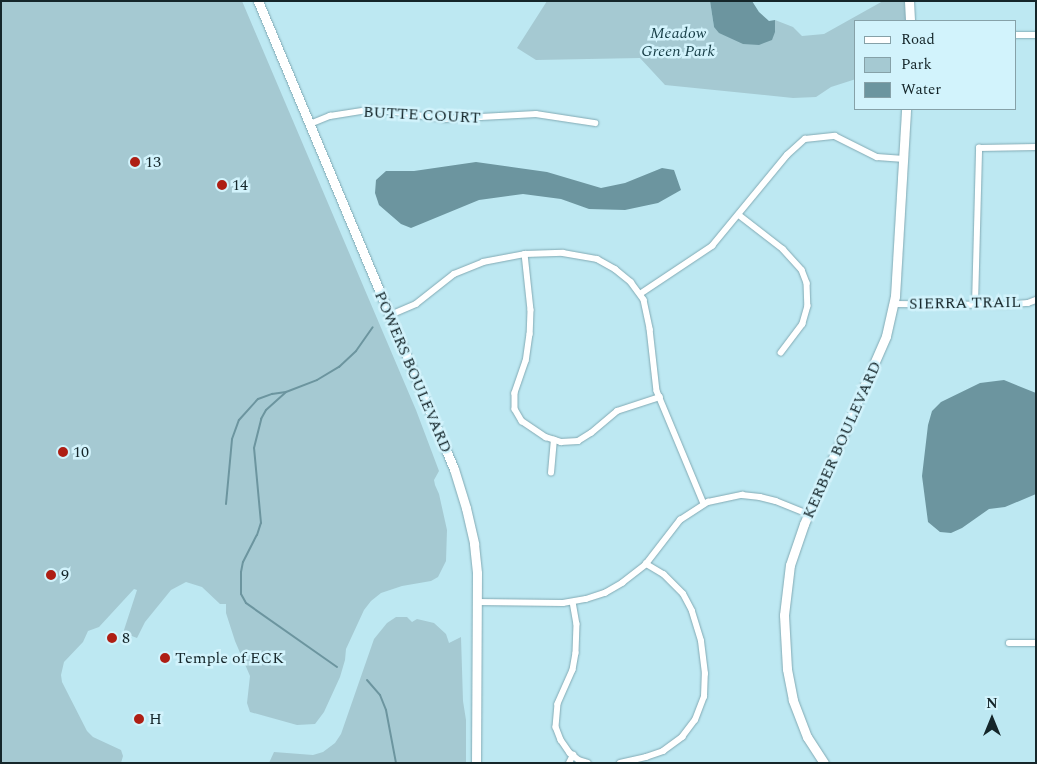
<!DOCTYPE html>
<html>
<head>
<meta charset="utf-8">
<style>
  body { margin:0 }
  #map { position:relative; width:1037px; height:764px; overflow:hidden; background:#bde8f2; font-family:Spectral,serif }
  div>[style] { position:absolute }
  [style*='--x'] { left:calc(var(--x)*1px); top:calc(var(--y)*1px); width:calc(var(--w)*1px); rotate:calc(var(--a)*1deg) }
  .green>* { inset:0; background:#a5c9d2 }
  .water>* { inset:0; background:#6c959f }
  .stream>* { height:2px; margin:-1px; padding:0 1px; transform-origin:1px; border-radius:1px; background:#6c959f }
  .roads { filter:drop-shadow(0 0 1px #82aab4) drop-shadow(0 0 1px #82aab4) }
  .street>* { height:5.5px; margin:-2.75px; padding:0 2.75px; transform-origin:2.75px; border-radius:2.75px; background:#fff }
  .secondary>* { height:9px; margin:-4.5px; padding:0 4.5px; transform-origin:4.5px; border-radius:4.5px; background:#fff }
  .dots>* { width:14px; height:14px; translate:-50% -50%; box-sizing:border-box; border:2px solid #d2f3fc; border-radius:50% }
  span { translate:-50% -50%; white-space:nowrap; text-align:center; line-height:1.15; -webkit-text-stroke:5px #d2f3fc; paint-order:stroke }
  .park-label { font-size:16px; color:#163d46; font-style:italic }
  .street-label { font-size:16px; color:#15262a }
  .poi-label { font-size:16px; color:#15262a }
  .left { translate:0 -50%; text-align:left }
  .frame { position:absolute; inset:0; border:2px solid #15262a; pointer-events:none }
  .legend { position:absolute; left:854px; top:20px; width:162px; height:90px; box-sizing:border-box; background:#d2f3fc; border:1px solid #86a1a8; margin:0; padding:6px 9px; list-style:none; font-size:15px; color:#15262a }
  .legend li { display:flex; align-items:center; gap:10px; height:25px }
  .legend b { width:25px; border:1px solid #86a1a8 }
  .north { position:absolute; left:967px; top:694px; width:50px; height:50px; -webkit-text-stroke:4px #d2f3fc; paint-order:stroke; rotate:0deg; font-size:14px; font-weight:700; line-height:20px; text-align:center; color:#15262a }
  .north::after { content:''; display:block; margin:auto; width:18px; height:22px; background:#15262a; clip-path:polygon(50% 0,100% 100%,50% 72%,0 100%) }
</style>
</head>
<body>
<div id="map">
  <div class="green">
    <div style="clip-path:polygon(1px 1px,242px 1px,416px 410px,436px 463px,439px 471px,434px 480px,435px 485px,439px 494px,447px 530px,446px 561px,438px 577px,431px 581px,402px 586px,381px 593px,371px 601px,364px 610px,346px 649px,345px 660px,340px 677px,324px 712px,315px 724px,297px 725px,250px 712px,247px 703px,250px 676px,235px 641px,226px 613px,226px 604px,220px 604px,202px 587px,186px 582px,171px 590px,145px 622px,137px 638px,124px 633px,124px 630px,137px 590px,134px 589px,99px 627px,88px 631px,83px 642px,64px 662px,61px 675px,62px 682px,87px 731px,93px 737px,121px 750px,123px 756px,121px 763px,1px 763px)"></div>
    <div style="clip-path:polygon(547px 1px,710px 1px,714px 27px,775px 32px,775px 20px,793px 27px,802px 36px,824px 34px,883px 1px,909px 1px,910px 21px,856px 21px,856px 79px,831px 87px,816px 97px,793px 98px,665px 85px,640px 58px,536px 60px,517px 48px)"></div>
    <div style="clip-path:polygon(396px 617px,407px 617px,412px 622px,417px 619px,434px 623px,446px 634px,449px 643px,461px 637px,463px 701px,466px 720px,466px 763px,269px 763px,274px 752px,313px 755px,323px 752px,335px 743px,341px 734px,374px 639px,387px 623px)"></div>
  </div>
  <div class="water">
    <div style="clip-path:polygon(710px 1px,752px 1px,759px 12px,769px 21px,775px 20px,775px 32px,772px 40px,759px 45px,743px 44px,719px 33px,714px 27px)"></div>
    <div style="clip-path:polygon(476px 162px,547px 172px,601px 188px,625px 183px,662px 168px,674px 170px,681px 190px,658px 203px,625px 210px,589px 209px,561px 199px,523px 194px,479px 200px,411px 228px,401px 224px,379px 205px,375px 193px,376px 180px,386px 171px,414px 171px)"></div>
    <div style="clip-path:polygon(1004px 380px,1036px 393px,1036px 494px,1005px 507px,989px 509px,962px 528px,951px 533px,940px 532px,928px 522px,922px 476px,928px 425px,932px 411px,941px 402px,980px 383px)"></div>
  </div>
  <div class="stream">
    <div style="--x:226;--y:504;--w:65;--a:-84.7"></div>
    <div style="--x:232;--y:439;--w:20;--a:-70"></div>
    <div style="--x:239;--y:420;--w:28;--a:-48"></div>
    <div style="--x:258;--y:399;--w:15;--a:-20"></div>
    <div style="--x:272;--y:394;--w:14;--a:-8"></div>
    <div style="--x:337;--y:667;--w:111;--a:-144.9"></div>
    <div style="--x:246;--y:603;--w:10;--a:-119"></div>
    <div style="--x:241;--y:594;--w:22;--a:-90"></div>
    <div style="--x:241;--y:572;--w:10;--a:-79"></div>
    <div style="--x:243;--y:562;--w:30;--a:-63"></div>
    <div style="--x:257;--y:535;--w:13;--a:-72"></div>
    <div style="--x:261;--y:523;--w:75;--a:-95.3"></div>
    <div style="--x:254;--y:448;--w:30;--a:-76"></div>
    <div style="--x:261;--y:419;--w:10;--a:-61"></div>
    <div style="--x:266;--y:410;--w:27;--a:-42"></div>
    <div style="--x:286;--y:392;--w:33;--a:-21"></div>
    <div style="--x:317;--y:380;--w:26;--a:-31"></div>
    <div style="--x:339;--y:367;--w:23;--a:-43"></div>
    <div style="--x:356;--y:351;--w:29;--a:-55"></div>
    <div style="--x:367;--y:680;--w:20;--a:49"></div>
    <div style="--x:380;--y:695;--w:16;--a:68"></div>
    <div style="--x:386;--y:710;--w:54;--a:79.3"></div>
  </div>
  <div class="roads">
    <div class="street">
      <div style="--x:1016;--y:35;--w:20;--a:0"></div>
      <div style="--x:310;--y:124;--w:22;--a:-22"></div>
      <div style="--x:330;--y:116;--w:45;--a:-9"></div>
      <div style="--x:374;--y:109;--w:71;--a:8.1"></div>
      <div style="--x:444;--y:119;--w:92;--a:-3.1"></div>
      <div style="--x:536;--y:114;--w:60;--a:8.7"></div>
      <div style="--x:739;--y:215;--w:56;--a:37.7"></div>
      <div style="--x:783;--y:249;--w:28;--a:48"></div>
      <div style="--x:802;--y:270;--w:14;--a:69"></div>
      <div style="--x:807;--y:283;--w:23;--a:88"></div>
      <div style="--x:808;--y:306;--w:19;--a:106"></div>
      <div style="--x:803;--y:324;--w:36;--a:127"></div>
      <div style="--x:525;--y:254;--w:56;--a:83.9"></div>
      <div style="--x:531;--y:310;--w:24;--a:92"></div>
      <div style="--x:530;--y:334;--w:27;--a:98"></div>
      <div style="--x:526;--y:361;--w:34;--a:109"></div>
      <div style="--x:515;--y:393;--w:16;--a:90"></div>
      <div style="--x:515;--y:409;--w:14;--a:60"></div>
      <div style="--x:522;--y:421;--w:29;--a:34"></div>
      <div style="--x:546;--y:437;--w:16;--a:18"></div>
      <div style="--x:561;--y:442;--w:17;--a:-3"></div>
      <div style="--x:578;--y:441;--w:15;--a:-32"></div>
      <div style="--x:591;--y:433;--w:34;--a:-40"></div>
      <div style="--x:617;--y:411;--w:45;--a:-18"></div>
      <div style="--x:640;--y:294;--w:87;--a:-33.7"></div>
      <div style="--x:712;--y:246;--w:118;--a:-50.5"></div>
      <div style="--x:787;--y:155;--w:24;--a:-42"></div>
      <div style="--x:805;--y:139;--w:30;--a:-6"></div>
      <div style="--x:835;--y:136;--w:47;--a:26.6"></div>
      <div style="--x:877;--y:157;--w:27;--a:4"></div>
      <div style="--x:894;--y:304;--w:110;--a:0.5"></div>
      <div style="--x:1004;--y:305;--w:24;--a:-5"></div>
      <div style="--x:1028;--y:303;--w:9;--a:-21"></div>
      <div style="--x:975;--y:305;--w:157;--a:-88.5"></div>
      <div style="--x:979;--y:148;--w:57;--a:-1"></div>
      <div style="--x:388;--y:316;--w:30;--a:-23"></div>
      <div style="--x:416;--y:304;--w:48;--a:-38.3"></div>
      <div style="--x:454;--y:274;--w:31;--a:-22"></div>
      <div style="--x:483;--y:262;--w:43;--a:-10.8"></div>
      <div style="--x:525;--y:254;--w:38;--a:-2"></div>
      <div style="--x:563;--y:253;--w:35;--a:10"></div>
      <div style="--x:597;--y:259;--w:21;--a:29"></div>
      <div style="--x:615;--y:269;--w:21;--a:39"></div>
      <div style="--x:631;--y:282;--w:22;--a:54"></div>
      <div style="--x:644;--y:300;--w:30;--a:78"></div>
      <div style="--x:650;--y:329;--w:62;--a:83.6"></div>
      <div style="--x:657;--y:391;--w:122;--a:67.4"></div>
      <div style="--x:551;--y:473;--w:33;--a:-85"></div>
      <div style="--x:477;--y:602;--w:86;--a:0.7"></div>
      <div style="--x:563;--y:603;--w:23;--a:-10"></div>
      <div style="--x:586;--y:599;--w:20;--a:-18"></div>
      <div style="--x:605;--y:593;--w:20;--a:-30"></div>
      <div style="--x:622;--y:583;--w:31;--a:-38"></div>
      <div style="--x:646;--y:564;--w:56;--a:-52.3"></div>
      <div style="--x:680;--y:520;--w:33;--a:-33"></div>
      <div style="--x:708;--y:502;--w:35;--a:-12"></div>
      <div style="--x:742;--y:495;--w:18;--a:6"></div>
      <div style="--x:760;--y:497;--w:16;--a:14"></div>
      <div style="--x:776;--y:501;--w:35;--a:22"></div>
      <div style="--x:573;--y:602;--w:22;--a:80"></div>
      <div style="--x:577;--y:624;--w:29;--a:92"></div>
      <div style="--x:576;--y:653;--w:17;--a:100"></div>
      <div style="--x:573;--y:670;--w:37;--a:114"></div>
      <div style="--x:558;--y:704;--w:23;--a:95"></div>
      <div style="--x:556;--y:727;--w:14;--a:69"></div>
      <div style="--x:561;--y:740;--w:16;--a:55"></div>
      <div style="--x:570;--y:753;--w:11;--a:38"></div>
      <div style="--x:579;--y:760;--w:9;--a:18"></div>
      <div style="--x:1009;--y:643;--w:27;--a:0"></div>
      <div style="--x:569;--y:763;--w:9;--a:-63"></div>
      <div style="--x:620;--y:763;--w:27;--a:-13"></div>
      <div style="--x:646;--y:757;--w:18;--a:-19"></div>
      <div style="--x:663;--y:751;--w:24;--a:-36"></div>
      <div style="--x:682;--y:737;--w:21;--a:-53"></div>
      <div style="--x:695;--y:720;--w:25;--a:-69"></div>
      <div style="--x:704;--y:697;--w:23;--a:-88"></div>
      <div style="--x:705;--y:674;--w:33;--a:-97"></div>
      <div style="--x:701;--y:641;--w:31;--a:-107"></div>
      <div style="--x:692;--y:611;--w:19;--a:-118"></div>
      <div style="--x:683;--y:594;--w:27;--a:-135"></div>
      <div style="--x:664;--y:575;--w:21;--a:-149"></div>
    </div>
    <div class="secondary">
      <div style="--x:258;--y:1;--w:507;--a:67.28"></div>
      <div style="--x:454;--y:469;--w:41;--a:72.9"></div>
      <div style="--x:466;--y:508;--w:37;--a:77"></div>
      <div style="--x:474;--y:544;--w:29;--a:84"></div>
      <div style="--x:477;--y:573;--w:190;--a:90.3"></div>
      <div style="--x:909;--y:1;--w:20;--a:87"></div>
      <div style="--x:824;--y:763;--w:31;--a:-123"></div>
      <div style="--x:807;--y:737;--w:40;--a:-111"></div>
      <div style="--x:793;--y:700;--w:32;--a:-101"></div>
      <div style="--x:787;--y:669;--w:54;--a:-93.2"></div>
      <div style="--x:784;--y:615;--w:50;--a:-83.2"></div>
      <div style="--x:790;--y:565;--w:43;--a:-71.1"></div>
      <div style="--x:804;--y:524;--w:205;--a:-66.4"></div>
      <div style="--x:886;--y:336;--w:41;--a:-77.3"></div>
      <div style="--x:895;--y:296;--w:187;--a:-86.6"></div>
    </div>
  </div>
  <div class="dots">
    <div style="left:135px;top:162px;background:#ae1e14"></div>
    <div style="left:222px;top:185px;background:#ae1e14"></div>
    <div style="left:63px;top:452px;background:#ae1e14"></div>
    <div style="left:51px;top:575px;background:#ae1e14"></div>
    <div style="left:112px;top:638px;background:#ae1e14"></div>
    <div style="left:165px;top:658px;background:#ae1e14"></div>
    <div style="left:139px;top:719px;background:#ae1e14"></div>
  </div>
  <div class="park-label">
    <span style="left:678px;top:42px">Meadow<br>Green Park</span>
  </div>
  <div class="street-label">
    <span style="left:422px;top:115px;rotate:3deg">BUTTE COURT</span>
    <span style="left:965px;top:303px;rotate:-1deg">SIERRA TRAIL</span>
    <span style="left:413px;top:372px;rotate:67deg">POWERS BOULEVARD</span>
    <span style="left:842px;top:440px;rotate:-66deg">KERBER BOULEVARD</span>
  </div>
  <div class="poi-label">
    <span class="left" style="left:145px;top:162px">13</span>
    <span class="left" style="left:232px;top:185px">14</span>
    <span class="left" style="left:73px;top:452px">10</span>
    <span class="left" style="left:61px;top:575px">9</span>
    <span class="left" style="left:122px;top:638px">8</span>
    <span class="left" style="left:175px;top:658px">Temple of ECK</span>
    <span class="left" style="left:149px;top:719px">H</span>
  </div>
  <div class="frame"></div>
  <ul class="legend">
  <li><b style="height:6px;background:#fff"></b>Road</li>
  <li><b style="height:14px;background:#a5c9d2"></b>Park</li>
  <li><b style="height:14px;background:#6c959f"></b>Water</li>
  </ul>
  <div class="north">N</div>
</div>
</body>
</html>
